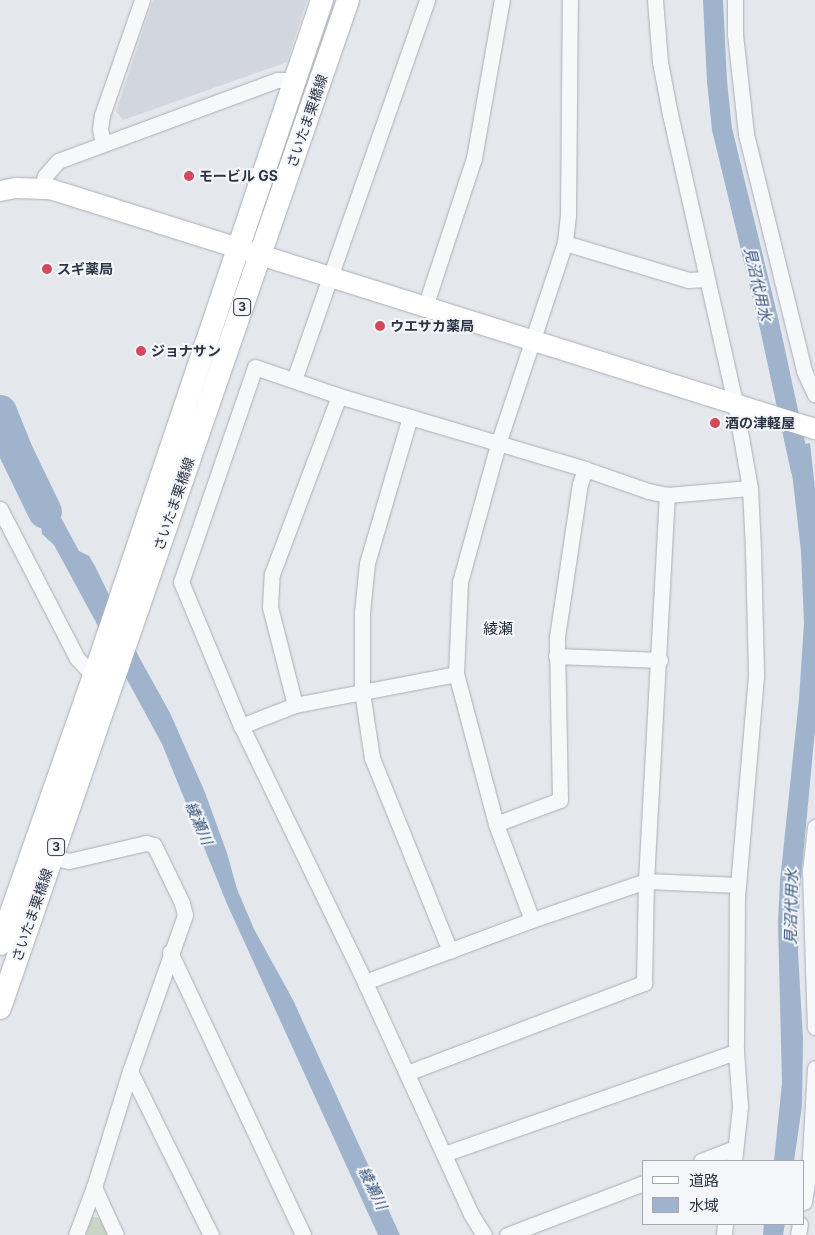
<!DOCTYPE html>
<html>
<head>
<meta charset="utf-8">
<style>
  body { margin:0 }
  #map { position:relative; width:815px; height:1235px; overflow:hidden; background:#e4e7ec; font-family:Inter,"Noto Sans JP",sans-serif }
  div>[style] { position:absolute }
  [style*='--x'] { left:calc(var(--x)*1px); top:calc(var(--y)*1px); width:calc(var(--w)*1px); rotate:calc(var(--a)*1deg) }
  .built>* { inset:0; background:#d2d6de }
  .green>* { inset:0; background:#c9d6c5 }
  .water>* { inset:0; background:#9fb4cc }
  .canal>* { height:20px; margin:-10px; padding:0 10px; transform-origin:10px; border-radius:10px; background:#9fb4cc }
  .river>* { height:34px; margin:-17px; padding:0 17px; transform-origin:17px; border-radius:17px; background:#9fb4cc }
  .roads { filter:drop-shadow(0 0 1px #a9aeb7) drop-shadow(0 0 1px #a9aeb7) }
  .street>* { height:15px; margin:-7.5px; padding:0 7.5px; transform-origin:7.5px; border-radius:7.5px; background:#f7f8fa }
  .secondary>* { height:20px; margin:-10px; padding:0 10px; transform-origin:10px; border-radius:10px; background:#fff }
  .primary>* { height:22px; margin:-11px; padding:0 11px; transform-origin:11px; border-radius:11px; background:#fff }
  .dots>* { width:14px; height:14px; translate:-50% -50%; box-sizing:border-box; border:2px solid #f4f6f9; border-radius:50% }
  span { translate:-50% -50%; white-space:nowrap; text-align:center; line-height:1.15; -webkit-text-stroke:4px #f4f6f9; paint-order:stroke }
  .shield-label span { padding:1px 4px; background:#f4f6f9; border:1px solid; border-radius:4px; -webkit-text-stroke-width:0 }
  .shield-label { font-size:12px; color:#2b3445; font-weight:700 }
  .street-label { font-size:14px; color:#2b3445 }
  .poi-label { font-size:14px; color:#2b3445; font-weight:700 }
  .left { translate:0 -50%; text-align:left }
  .water-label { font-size:15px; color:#34527a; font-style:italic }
  .neighbourhood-label { font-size:15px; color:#1d2536 }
  .legend { position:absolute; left:642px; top:1160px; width:162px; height:65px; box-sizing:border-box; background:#f4f6f9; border:1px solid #a4a8b1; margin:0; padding:6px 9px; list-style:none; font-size:15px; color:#2b3445 }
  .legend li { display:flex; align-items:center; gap:10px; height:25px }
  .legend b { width:25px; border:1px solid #a4a8b1 }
</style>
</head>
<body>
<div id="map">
  <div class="built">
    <div style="clip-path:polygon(153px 0,307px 0,287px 62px,123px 120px,116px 111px)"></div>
  </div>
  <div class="green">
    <div style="clip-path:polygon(92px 1217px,102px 1218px,110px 1235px,86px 1235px)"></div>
  </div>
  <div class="water">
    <div style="clip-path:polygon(810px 443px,815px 489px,815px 730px,800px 889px,798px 952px,803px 1039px,802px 1106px,794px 1161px,774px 1161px,782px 1083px,778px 923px,780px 881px,799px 699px,804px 623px,801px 551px,789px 447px)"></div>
    <div style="clip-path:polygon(36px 462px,59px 514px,79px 551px,89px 556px,95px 566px,139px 657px,170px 713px,204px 790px,227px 853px,237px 889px,254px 929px,293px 1000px,400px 1235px,378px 1235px,227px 904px,162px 744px,54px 545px,42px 534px,40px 516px,21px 474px)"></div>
    <div style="clip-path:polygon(764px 1224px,785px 1224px,783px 1235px,763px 1235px)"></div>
  </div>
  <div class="canal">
    <div style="--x:713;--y:0;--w:81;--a:87.2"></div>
    <div style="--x:717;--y:81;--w:48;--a:84.1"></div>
    <div style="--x:722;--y:129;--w:200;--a:76.4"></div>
    <div style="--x:769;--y:323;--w:151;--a:77.8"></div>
  </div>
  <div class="river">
    <div style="--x:0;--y:412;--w:45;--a:68"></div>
    <div style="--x:17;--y:454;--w:64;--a:64.2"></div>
  </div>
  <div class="roads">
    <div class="street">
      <div style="--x:655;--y:0;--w:62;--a:85.4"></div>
      <div style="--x:660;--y:62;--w:53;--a:79.1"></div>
      <div style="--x:670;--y:114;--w:296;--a:77.3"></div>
      <div style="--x:735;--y:403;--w:86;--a:80"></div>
      <div style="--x:750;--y:488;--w:62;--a:87.2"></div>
      <div style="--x:753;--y:550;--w:126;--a:88.6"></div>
      <div style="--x:756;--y:676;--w:221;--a:94.9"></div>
      <div style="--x:737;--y:896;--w:156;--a:90.4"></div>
      <div style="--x:736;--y:1052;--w:55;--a:85.8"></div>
      <div style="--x:740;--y:1107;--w:54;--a:96.3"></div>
      <div style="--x:735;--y:0;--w:34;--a:90"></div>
      <div style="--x:735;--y:34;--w:101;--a:83.7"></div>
      <div style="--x:746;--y:134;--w:244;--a:76.2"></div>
      <div style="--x:804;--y:371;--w:26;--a:65"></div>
      <div style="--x:103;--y:144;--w:15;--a:-101"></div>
      <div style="--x:100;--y:129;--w:14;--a:-82"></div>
      <div style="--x:102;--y:115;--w:122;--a:-70.8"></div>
      <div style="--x:41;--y:187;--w:12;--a:-70"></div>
      <div style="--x:45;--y:176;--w:20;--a:-49"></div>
      <div style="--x:58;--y:161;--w:233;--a:-20.3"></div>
      <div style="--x:277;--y:80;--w:19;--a:0"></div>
      <div style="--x:565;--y:243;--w:128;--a:16.7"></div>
      <div style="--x:688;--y:280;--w:18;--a:-3"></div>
      <div style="--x:425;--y:307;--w:157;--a:-71.8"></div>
      <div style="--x:474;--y:158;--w:160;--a:-80"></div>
      <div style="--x:294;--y:380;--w:403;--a:-70.7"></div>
      <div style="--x:410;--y:417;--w:152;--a:106.4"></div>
      <div style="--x:367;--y:563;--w:49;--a:95.8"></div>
      <div style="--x:362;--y:612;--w:80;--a:90"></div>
      <div style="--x:362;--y:692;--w:67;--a:81.4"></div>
      <div style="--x:372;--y:758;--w:208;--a:68"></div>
      <div style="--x:0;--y:509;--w:168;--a:62.7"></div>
      <div style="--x:77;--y:658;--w:24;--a:48"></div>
      <div style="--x:556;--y:656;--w:104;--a:2.2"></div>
      <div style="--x:295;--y:705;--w:101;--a:-104.3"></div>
      <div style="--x:270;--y:607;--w:33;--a:-87"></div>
      <div style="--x:272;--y:574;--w:190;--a:-69.4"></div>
      <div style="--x:241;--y:726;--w:58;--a:-21.3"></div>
      <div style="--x:295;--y:705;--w:164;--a:-10.9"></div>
      <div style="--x:496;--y:824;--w:68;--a:-20.6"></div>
      <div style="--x:560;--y:800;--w:163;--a:-91.1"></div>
      <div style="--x:557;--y:637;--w:155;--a:-81.5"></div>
      <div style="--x:580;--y:484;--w:16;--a:-72"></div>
      <div style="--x:815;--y:827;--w:44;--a:96.5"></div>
      <div style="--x:810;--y:871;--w:156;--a:88.2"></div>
      <div style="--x:53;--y:857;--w:16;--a:14"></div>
      <div style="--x:69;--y:861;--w:79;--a:-13.2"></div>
      <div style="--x:146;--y:843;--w:8;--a:14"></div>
      <div style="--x:154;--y:845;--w:64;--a:64.2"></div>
      <div style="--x:182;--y:903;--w:12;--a:76"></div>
      <div style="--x:185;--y:915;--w:165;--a:109.4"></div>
      <div style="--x:130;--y:1071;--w:121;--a:107.2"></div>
      <div style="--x:94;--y:1187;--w:51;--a:110.6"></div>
      <div style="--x:532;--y:920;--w:103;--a:-110.6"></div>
      <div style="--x:496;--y:824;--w:155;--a:-104.9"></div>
      <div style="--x:456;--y:674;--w:92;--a:-87.5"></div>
      <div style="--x:460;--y:582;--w:143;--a:-74.6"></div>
      <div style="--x:498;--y:444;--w:212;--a:-71.6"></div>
      <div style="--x:565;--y:243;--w:28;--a:-84"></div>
      <div style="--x:568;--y:215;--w:215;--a:-89.5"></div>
      <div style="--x:170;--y:952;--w:313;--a:64.8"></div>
      <div style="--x:365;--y:982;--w:178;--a:-20.4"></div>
      <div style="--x:532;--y:920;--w:120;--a:-18.9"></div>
      <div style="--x:646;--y:881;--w:92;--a:2.5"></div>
      <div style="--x:130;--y:1071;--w:183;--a:63.7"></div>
      <div style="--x:407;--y:1073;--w:254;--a:-20.8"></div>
      <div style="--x:644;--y:983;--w:102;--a:-88.9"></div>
      <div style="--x:646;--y:881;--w:387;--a:-86.9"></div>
      <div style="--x:444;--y:1154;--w:309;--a:-19.3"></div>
      <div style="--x:701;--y:1161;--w:36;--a:-21"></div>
      <div style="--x:94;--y:1187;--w:53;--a:65.4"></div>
      <div style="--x:804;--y:1202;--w:30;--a:-81"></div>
      <div style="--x:809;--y:1172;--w:104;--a:-86.7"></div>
      <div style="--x:484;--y:1235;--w:25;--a:-122"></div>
      <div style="--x:471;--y:1214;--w:255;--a:-114.6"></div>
      <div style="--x:365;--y:982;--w:284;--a:-115.8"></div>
      <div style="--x:241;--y:726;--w:156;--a:-112.6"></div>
      <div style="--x:181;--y:582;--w:227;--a:-71"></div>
      <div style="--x:255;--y:367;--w:89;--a:19"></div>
      <div style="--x:339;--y:396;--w:257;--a:16.5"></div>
      <div style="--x:585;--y:469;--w:67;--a:19.2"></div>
      <div style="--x:648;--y:491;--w:19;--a:12"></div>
      <div style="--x:667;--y:495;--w:83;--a:-4.8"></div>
      <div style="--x:507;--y:1235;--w:147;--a:-20.8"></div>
      <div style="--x:724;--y:1235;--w:11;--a:-85"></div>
      <div style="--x:798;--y:1235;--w:11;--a:-80"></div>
    </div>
    <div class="secondary">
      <div style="--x:0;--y:191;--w:16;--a:-11"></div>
      <div style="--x:16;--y:188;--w:34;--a:2"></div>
      <div style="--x:50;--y:189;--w:802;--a:17.42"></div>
    </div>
    <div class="primary">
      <div style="--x:0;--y:944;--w:297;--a:-70.7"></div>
      <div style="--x:98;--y:664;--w:701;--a:-71.36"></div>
      <div style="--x:0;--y:1008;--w:1066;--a:-70.95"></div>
    </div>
  </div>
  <div class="dots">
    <div style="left:189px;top:176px;background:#d1495b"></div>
    <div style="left:47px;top:269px;background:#d1495b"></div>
    <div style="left:380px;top:326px;background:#d1495b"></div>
    <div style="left:141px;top:351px;background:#d1495b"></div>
    <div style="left:715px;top:423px;background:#d1495b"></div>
  </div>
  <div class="shield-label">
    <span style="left:242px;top:307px">3</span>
    <span style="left:56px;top:847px">3</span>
  </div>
  <div class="street-label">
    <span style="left:307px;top:121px;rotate:-71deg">さいたま栗橋線</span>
    <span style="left:174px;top:504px;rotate:-71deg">さいたま栗橋線</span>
    <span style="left:32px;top:915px;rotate:-71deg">さいたま栗橋線</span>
  </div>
  <div class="poi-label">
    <span class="left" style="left:199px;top:176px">モービル GS</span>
    <span class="left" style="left:57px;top:269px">スギ薬局</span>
    <span class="left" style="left:390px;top:326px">ウエサカ薬局</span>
    <span class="left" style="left:151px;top:351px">ジョナサン</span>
    <span class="left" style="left:725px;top:423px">酒の津軽屋</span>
  </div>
  <div class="water-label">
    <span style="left:758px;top:284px;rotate:77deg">見沼代用水</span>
    <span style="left:199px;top:823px;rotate:67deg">綾瀬川</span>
    <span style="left:791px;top:907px;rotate:-89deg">見沼代用水</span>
    <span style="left:373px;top:1188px;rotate:64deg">綾瀬川</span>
  </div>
  <div class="neighbourhood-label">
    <span style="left:498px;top:629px">綾瀬</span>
  </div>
  <ul class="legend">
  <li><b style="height:6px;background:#fff"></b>道路</li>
  <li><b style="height:14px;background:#9fb4cc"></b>水域</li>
  </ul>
</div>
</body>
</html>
